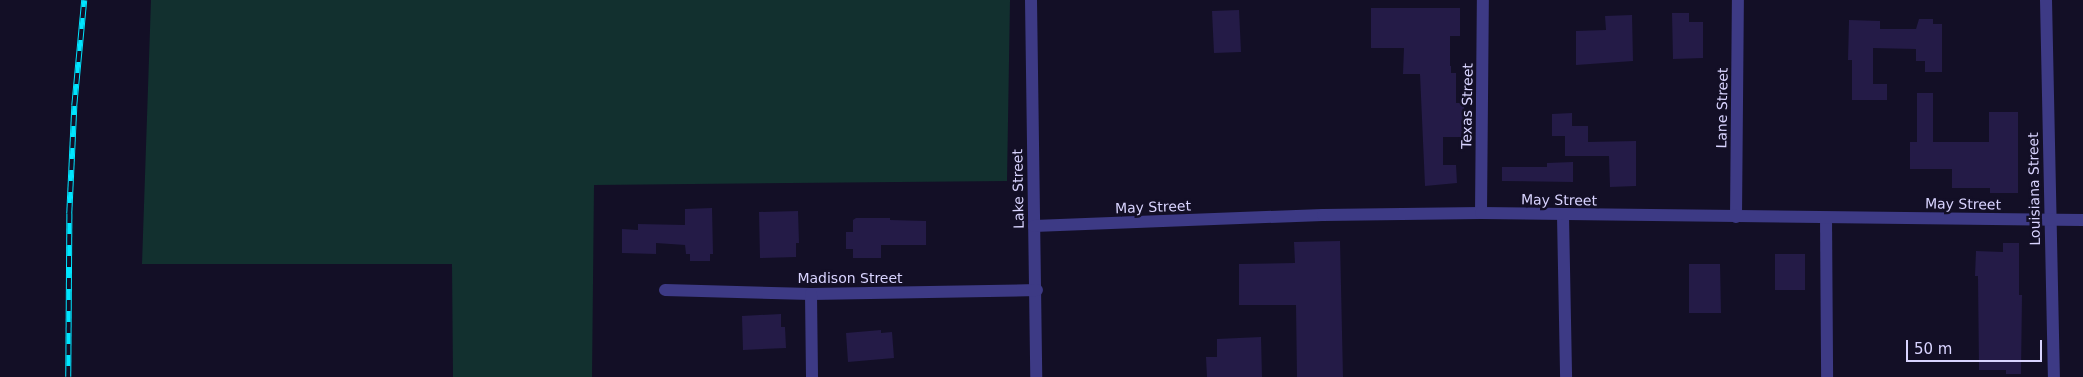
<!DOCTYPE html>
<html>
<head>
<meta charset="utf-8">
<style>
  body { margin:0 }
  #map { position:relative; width:2083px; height:377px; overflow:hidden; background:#130f26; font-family:"DejaVu Sans",sans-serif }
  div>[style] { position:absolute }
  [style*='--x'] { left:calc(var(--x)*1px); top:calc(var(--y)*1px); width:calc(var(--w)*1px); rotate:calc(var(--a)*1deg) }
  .green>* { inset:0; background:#12302f }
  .building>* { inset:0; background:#241b47 }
  .street>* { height:12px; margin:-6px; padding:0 6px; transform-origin:6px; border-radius:6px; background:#3d3a85 }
  .rail>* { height:5.5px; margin-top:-2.75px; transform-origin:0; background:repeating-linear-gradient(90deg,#130f26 0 11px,#00e5ff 0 22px); box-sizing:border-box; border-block:1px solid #00e5ff }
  span { translate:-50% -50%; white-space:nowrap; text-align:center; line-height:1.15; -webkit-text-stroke:5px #130f26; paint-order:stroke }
  .street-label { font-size:14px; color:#d9d4ff }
  .scale { position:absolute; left:1906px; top:340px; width:136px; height:22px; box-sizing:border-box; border:2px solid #d9d4ff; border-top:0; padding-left:6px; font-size:15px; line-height:18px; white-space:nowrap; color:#d9d4ff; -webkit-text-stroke:4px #130f26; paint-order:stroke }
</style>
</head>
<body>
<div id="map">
  <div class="green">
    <div style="clip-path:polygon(151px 0,1010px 0,1007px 181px,594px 185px,592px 377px,453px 377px,452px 264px,142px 264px)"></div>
  </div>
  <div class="building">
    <div style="clip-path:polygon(1371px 8px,1460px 8px,1460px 36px,1450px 36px,1450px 66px,1451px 66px,1451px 73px,1456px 73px,1456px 103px,1464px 103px,1465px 137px,1443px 137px,1443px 165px,1456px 165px,1457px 183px,1425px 186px,1420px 74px,1403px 74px,1404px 48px,1371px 48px)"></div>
    <div style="clip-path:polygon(1239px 10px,1241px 52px,1214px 53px,1212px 11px)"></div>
    <div style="clip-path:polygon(1672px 13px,1689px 13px,1689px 22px,1703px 22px,1703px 58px,1673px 59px)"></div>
    <div style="clip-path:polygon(1632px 15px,1633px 61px,1576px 65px,1576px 31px,1606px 30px,1605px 16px)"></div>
    <div style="clip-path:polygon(1919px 19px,1933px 19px,1933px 24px,1942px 24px,1942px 72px,1925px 72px,1925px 61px,1916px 61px,1916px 49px,1873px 48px,1873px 84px,1887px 84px,1887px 100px,1852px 100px,1852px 60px,1848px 60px,1849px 20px,1880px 21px,1880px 29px,1916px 29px)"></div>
    <div style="clip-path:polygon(1917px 93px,1933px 93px,1933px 142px,1989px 142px,1989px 112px,2018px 112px,2018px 193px,1990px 193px,1990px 188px,1952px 188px,1952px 169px,1910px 169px,1910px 142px,1917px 142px)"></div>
    <div style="clip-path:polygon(1572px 113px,1572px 126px,1588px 126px,1588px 142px,1636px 141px,1636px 186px,1610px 187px,1609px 156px,1565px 156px,1565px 136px,1552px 136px,1552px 114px)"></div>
    <div style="clip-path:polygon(1573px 162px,1573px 182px,1502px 181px,1502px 167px,1547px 167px,1547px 163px)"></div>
    <div style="clip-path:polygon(712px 208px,713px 254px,710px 254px,710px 261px,690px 261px,690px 254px,686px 254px,685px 245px,656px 243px,656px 254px,622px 253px,622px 229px,638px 230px,638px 224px,685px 225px,685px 209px)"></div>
    <div style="clip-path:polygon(798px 211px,799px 243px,796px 243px,796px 257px,760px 258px,759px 212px)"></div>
    <div style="clip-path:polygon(856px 218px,890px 218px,890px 220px,926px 221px,926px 245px,881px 245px,881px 258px,853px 258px,853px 249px,846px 249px,846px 232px,853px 232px,853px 220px)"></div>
    <div style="clip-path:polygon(1340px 241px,1343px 377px,1297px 377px,1296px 305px,1239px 305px,1239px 264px,1295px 263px,1294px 242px)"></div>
    <div style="clip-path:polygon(2003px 243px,2019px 243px,2019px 295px,2022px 295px,2021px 374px,2006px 374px,2006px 370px,1979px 370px,1978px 276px,1975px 276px,1976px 251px,2003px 252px)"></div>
    <div style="clip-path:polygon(1775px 254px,1805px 254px,1805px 290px,1775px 290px)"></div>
    <div style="clip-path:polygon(1689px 264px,1720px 264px,1721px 313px,1689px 313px)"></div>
    <div style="clip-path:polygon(781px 314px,781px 327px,785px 327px,786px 348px,743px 350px,742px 316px)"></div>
    <div style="clip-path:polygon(881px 330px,881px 333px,892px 332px,894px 358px,848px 362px,846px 333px)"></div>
    <div style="clip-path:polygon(1261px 337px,1262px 377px,1207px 377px,1206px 357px,1217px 357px,1217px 339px)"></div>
  </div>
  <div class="street">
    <div style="--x:1031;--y:0;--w:377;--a:89.2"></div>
    <div style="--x:2046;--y:0;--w:377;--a:88.8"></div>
    <div style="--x:1481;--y:213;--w:213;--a:-89.5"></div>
    <div style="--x:1563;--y:216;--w:161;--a:88.9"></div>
    <div style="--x:1736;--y:217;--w:217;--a:-89.5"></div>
    <div style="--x:1826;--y:218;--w:159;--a:89.6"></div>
    <div style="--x:1034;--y:226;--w:289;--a:-2.2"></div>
    <div style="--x:1323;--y:215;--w:158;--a:-0.7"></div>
    <div style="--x:1481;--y:213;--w:602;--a:0.67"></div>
    <div style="--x:665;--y:290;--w:146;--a:1.6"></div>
    <div style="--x:811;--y:294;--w:226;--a:-1"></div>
    <div style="--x:811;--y:294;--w:83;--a:89.3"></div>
  </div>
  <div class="rail">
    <div style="--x:68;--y:377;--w:163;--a:-89.6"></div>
    <div style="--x:69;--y:214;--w:108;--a:-87.3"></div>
    <div style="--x:74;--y:106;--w:106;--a:-84.6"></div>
  </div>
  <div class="street-label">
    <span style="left:1467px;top:106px;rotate:-89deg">Texas Street</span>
    <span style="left:1722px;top:108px;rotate:-89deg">Lane Street</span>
    <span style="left:1018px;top:189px;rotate:-91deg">Lake Street</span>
    <span style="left:2034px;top:189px;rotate:-91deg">Louisiana Street</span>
    <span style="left:1559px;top:200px;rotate:1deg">May Street</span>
    <span style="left:1963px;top:204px;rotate:1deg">May Street</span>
    <span style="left:1153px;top:207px;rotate:-2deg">May Street</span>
    <span style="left:850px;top:278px">Madison Street</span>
  </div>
  <div class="scale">50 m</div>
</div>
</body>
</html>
